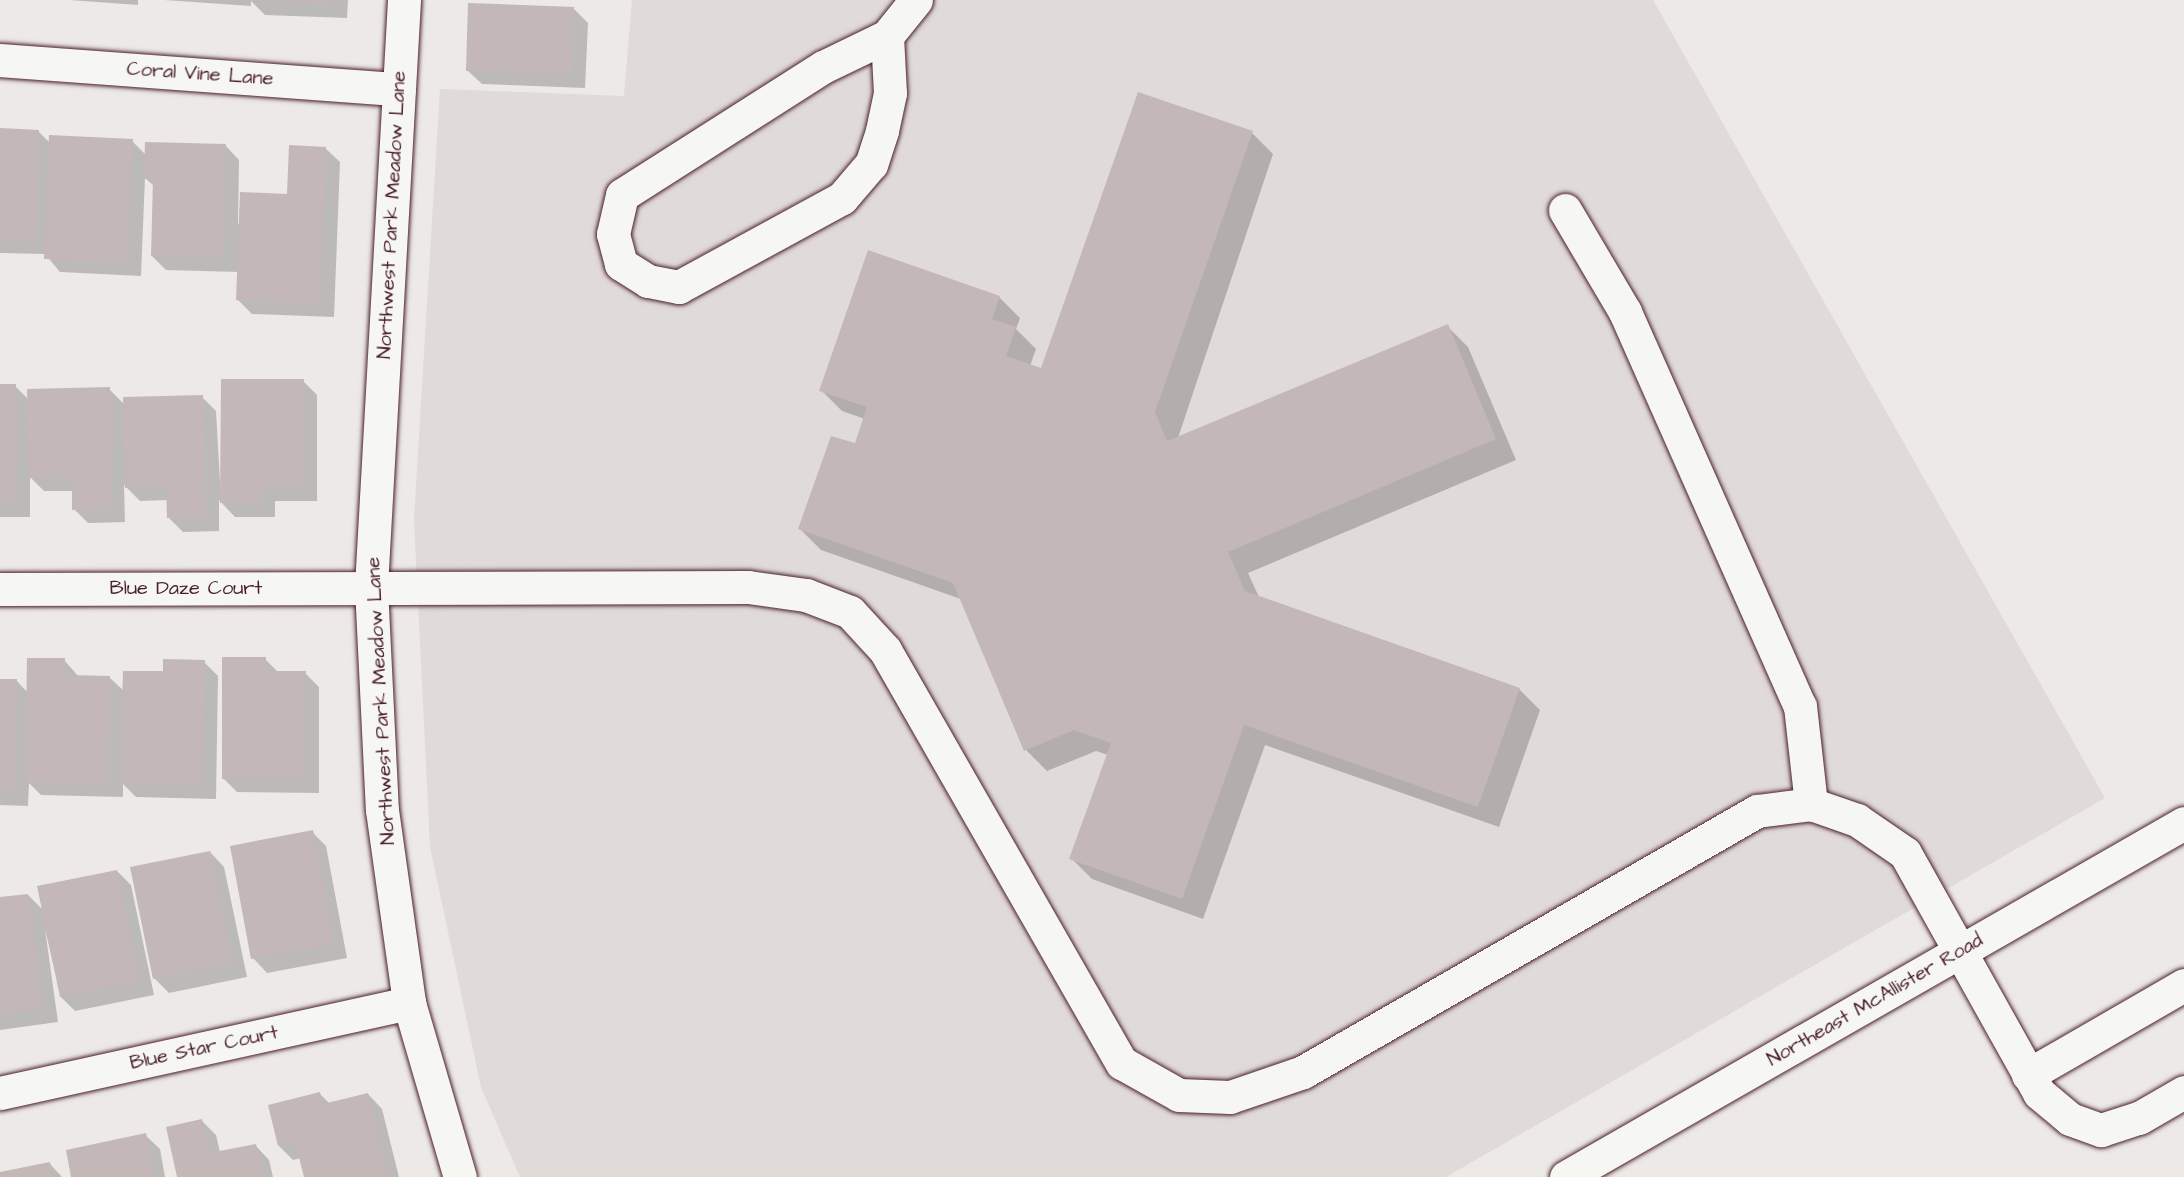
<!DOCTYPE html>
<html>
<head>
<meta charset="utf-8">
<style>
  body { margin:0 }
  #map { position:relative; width:2184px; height:1177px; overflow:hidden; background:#ece9e6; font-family:"Architects Daughter",sans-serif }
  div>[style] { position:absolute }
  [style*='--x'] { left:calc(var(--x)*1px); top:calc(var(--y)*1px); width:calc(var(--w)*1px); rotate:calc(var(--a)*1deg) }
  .built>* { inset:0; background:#e0dad8 }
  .shadow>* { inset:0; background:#0003 }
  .building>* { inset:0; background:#c4b7b7 }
  .roads { filter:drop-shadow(0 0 2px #4a1f2b) drop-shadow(0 0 2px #4a1f2b) }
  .minor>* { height:33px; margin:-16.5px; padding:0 16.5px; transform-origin:16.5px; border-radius:16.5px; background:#f6f6f2 }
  span { translate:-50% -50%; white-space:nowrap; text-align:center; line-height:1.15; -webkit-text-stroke:4.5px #f6f6f2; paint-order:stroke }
  .street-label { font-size:20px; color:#4a1f2b }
</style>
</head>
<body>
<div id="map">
  <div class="built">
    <div style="clip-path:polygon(632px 0,1653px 0,2105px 798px,1446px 1177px,520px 1177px,481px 1087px,430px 847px,414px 519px,440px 89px,624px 96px)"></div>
  </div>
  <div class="shadow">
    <div style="clip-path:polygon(69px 0,138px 0,138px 5px)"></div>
    <div style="clip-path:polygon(164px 0,348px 0,347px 18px,265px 15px,251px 1px,251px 6px)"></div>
    <div style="clip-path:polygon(574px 9px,588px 23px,585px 88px,482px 84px,467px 70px)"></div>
    <div style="clip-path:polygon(0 130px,38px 131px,50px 143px,132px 141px,146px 155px,225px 145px,239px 160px,238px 224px,288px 196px,325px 148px,340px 162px,334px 317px,252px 314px,238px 300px,239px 272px,166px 270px,152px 256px,154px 186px,145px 178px,141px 276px,60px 272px,45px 254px,0 253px)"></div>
    <div style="clip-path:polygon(1252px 133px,1273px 154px,1178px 438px,1447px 326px,1468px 347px,1516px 460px,1248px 573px,1259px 597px,1519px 689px,1540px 710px,1499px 827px,1265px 745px,1203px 919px,1092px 879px,1071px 858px,1108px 755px,1096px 751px,1047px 771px,1026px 750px,961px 599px,821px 550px,800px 529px,856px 445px,865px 419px,842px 411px,821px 390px,999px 297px,1020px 318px,1016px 329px,1036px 349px,1030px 366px,1042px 370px)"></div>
    <div style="clip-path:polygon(303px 381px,317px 395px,317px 501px,275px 501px,275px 517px,235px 517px,219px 500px,219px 531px,183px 532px,169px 518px,168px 500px,140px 501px,124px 485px,125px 522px,88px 523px,74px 509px,74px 491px,44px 491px,30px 477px,30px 517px,0 517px,0 386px,15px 386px,29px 400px,109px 389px,124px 404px,202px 397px,216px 411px,221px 499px)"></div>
    <div style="clip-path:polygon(265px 659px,279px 673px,305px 673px,319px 687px,319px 793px,237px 792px,223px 778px)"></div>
    <div style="clip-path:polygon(64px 660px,79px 677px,110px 678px,124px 691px,204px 662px,218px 676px,216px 799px,136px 797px,123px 784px,123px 797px,41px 795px,29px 783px,28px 806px,0 805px,0 680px,16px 680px,28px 693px)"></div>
    <div style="clip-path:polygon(312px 832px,326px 846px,347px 958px,267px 973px,253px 958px)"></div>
    <div style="clip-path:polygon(210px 852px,224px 867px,247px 977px,169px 993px,154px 978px)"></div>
    <div style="clip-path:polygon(117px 871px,131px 885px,154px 995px,75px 1011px,61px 997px,45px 929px,58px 1022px,0 1030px,0 899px,28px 895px,44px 911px)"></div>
    <div style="clip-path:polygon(320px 1094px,330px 1104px,368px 1094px,382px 1109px,399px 1177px,305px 1177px,301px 1158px,293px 1160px,279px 1146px)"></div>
    <div style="clip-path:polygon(202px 1121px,216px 1135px,220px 1152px,255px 1145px,269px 1160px,273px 1177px,178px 1177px)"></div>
    <div style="clip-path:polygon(145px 1135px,160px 1149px,165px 1177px,73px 1177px)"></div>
    <div style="clip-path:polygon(50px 1164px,62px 1177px,0 1177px,0 1173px)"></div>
  </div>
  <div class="building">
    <div style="clip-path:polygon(267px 0,334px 0,333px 5px)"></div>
    <div style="clip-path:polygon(468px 3px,574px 7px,572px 75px,466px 71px)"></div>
    <div style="clip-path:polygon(1138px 92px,1253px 131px,1155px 412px,1167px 441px,1448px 324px,1496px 439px,1228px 552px,1245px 591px,1520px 688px,1478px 807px,1244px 725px,1182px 899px,1069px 859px,1111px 743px,1074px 730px,1024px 751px,953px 583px,798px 529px,831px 436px,855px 443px,867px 407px,819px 391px,868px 250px,1000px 296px,992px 319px,1016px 327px,1006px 356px,1041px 368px)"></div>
    <div style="clip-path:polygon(0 128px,39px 130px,36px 240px,0 239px)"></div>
    <div style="clip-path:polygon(49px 135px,133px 139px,127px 262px,44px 259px)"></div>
    <div style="clip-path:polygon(145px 142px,226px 144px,223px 258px,151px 256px,153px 179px,144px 179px)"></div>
    <div style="clip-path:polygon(289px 145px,326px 147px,320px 304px,236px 300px,240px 192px,287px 194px)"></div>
    <div style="clip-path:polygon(221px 379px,304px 379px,303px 488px,261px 487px,261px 504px,220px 503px)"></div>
    <div style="clip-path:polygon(0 384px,16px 384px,17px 503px,0 503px)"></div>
    <div style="clip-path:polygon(110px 387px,111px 509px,72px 510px,72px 477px,29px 478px,27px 389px)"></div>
    <div style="clip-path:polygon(203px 395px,206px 518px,167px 518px,166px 486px,125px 488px,123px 397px)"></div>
    <div style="clip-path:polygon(222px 657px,266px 657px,266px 671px,306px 671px,305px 779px,222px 779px)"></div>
    <div style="clip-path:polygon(27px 658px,65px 658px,65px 675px,110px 676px,109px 783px,25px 782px)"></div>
    <div style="clip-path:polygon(163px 659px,205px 660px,202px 785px,120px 783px,123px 671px,163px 671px)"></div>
    <div style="clip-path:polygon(0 679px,17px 679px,15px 792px,0 792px)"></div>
    <div style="clip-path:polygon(313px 830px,334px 944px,251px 959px,230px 846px)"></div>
    <div style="clip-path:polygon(210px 851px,233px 963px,153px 979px,130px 867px)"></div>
    <div style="clip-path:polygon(117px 870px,140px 981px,60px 997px,37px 886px)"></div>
    <div style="clip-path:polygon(28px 894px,44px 1008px,0 1015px,0 897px)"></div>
    <div style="clip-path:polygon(320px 1092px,323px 1104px,368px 1093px,389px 1177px,304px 1177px,295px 1142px,278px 1146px,268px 1105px)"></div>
    <div style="clip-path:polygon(202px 1119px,209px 1153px,256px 1144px,263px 1177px,177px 1177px,166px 1127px)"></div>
    <div style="clip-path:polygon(146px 1133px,155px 1177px,71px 1177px,66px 1150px)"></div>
    <div style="clip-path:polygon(50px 1162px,53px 1177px,0 1177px,0 1172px)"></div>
  </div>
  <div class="roads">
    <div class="minor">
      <div style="--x:404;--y:0;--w:588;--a:93.22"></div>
      <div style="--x:371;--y:587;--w:223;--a:87.2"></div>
      <div style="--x:382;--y:810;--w:195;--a:82"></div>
      <div style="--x:409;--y:1003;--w:181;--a:73.7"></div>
      <div style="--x:887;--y:36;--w:57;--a:87"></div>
      <div style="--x:890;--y:93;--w:39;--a:102"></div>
      <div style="--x:882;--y:131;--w:35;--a:108"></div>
      <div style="--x:871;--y:164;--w:45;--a:130.5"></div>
      <div style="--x:842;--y:198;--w:186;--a:151.4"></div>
      <div style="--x:679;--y:287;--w:32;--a:-169"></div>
      <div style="--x:648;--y:281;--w:32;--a:-148"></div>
      <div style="--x:621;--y:264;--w:31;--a:-105"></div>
      <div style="--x:613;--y:234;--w:40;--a:-77"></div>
      <div style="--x:622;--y:195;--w:238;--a:-32.5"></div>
      <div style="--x:823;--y:67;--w:71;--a:-25.8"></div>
      <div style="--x:887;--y:36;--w:46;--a:-51.1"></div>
      <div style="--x:0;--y:60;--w:400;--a:4.2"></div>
      <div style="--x:1565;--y:210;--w:118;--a:59.5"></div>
      <div style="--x:1625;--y:312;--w:431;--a:66.1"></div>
      <div style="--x:1800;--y:706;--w:99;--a:83.6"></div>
      <div style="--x:0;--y:589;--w:748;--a:-0.15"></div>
      <div style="--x:748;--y:587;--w:59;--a:7.9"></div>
      <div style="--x:806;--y:595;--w:47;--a:21.1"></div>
      <div style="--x:850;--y:612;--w:52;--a:47.4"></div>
      <div style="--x:885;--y:650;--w:476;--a:60.2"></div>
      <div style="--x:1122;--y:1063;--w:65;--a:29.3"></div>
      <div style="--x:1179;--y:1095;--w:51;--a:2.2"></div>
      <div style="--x:1230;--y:1097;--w:77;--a:-18.9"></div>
      <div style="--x:1303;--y:1072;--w:524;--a:-29.89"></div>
      <div style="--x:1757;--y:811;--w:54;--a:-7.4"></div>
      <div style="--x:1811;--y:804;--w:49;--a:19.2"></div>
      <div style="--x:1857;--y:820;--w:58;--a:34.5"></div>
      <div style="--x:1905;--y:853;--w:275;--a:60.8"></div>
      <div style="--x:2039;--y:1093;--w:40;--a:40"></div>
      <div style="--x:2070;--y:1119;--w:33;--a:20"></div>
      <div style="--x:2101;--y:1130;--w:40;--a:-18"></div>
      <div style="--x:2139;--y:1118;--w:52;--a:-30"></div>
      <div style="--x:2028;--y:1075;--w:180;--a:-30"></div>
      <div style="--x:0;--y:1093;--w:419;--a:-12.4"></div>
      <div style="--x:1566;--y:1177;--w:712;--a:-29.8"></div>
    </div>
  </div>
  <div class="street-label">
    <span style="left:200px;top:74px;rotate:4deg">Coral Vine Lane</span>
    <span style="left:392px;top:215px;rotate:-87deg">Northwest Park Meadow Lane</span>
    <span style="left:186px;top:588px">Blue Daze Court</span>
    <span style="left:381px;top:701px;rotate:-93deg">Northwest Park Meadow Lane</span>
    <span style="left:1875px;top:1000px;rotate:-30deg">Northeast McAllister Road</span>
    <span style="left:204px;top:1048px;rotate:-12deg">Blue Star Court</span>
  </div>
</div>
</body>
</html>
